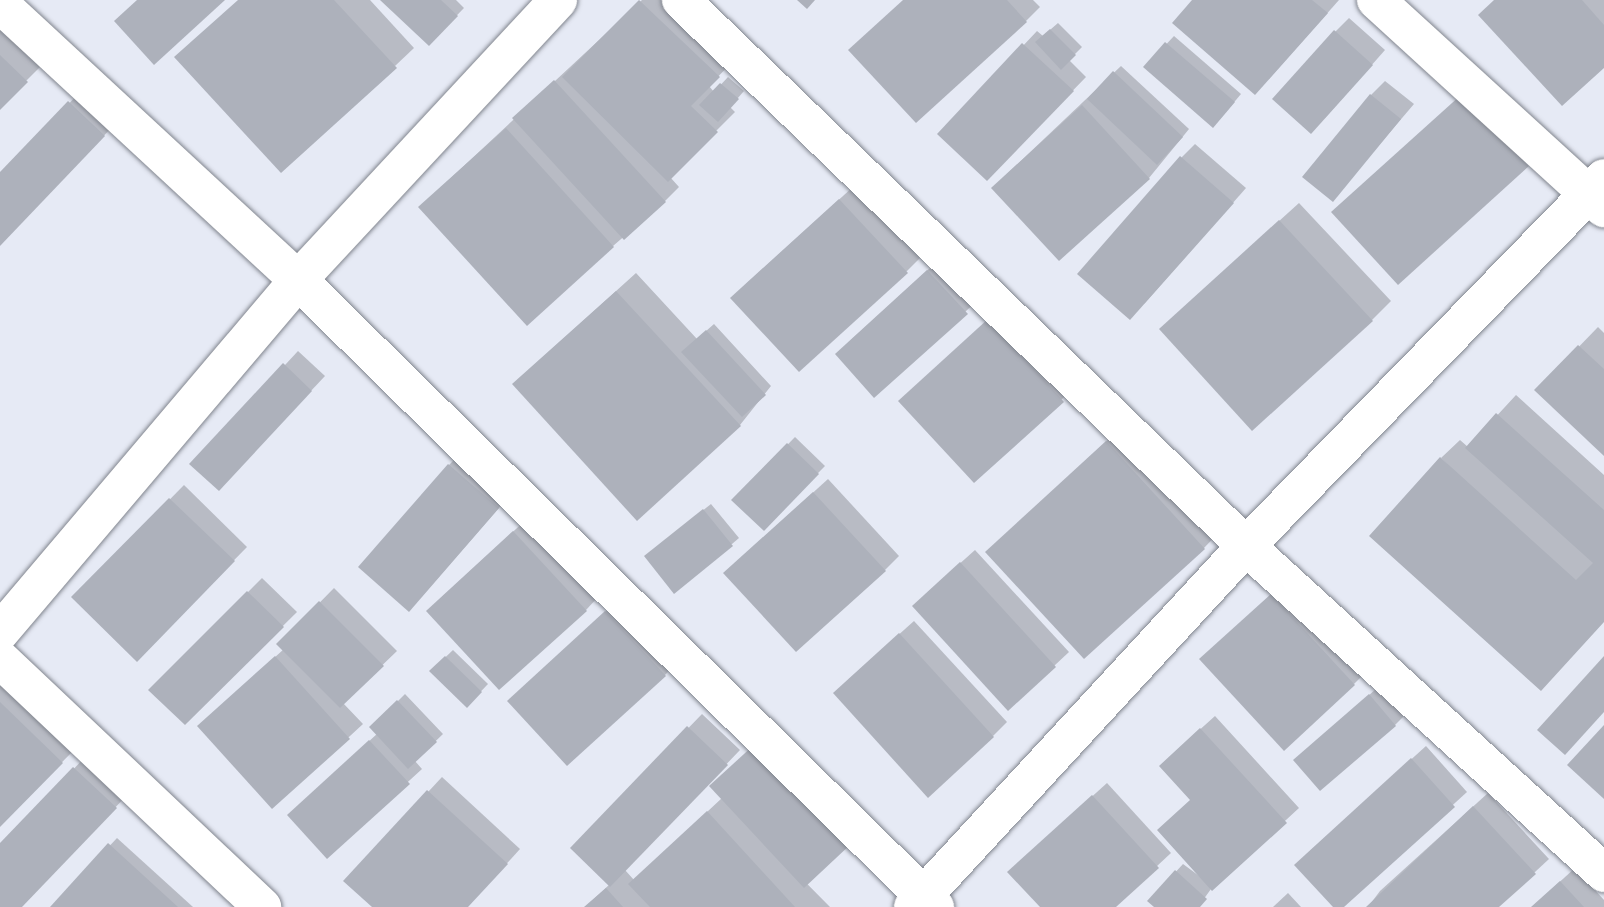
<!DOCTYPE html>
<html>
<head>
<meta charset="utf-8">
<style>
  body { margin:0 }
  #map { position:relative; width:1604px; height:907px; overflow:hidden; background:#e6eaf5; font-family:"Crimson Pro",serif }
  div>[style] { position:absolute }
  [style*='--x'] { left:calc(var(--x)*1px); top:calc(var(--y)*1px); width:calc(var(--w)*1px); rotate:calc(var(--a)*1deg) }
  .shadow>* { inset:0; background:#0003 }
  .building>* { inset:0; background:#adb1bb }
  .roads { filter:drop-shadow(0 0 2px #81858e) drop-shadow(0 0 2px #81858e) }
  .street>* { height:38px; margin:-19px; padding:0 19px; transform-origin:19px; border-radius:19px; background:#fff }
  span { translate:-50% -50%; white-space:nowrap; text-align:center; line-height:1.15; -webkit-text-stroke:6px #f5f8fe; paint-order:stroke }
</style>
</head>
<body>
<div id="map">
  <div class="shadow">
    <div style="clip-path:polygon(238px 0,370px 0,414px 48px,395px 66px)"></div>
    <div style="clip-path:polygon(382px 0,456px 0,464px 8px,429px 44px)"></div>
    <div style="clip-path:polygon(642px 0,680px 0,737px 57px,709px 86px,714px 92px,728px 77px,744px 91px,730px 107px,735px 112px,670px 177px,679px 187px,665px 201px,613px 246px,439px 189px)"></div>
    <div style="clip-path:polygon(904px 0,1033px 0,1040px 7px,1026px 21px)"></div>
    <div style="clip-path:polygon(1194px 0,1339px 0,1269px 79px)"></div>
    <div style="clip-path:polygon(1496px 0,1604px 0,1604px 66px)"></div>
    <div style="clip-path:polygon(0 18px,45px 62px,0 107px)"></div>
    <div style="clip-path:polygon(1349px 18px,1385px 50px,1325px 118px,1335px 32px)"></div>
    <div style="clip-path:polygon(1058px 23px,1082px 47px,1069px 60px,1086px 77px,987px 179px,940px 134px,1037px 31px,1043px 36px)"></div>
    <div style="clip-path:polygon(1174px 36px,1241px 94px,1220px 119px,1145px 67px)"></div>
    <div style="clip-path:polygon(1121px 66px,1189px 129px,1149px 178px,1007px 174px)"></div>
    <div style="clip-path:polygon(1385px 81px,1414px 104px,1333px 199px,1371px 95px)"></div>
    <div style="clip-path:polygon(83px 89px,118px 121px,0 244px,0 175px)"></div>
    <div style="clip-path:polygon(1195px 144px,1246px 188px,1144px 304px,1181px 158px)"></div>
    <div style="clip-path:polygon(854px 186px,920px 258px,906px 272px,746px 284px)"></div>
    <div style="clip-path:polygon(1299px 203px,1391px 301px,1372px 320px,1180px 311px)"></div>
    <div style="clip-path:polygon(942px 257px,980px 298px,875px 396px,851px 340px)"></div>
    <div style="clip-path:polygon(636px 273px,697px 339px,714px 324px,771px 386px,740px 425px,637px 518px,533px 366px)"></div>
    <div style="clip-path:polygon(1003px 306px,1076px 386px,974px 481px)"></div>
    <div style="clip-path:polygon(1598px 327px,1604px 333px,1604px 454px,1537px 390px)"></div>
    <div style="clip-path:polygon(298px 351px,325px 376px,232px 475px,285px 365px)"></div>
    <div style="clip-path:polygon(1516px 395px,1604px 475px,1604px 621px,1441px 458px,1460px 440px,1468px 447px)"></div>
    <div style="clip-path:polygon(1126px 423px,1222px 529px,1204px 548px,987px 552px)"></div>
    <div style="clip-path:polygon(795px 437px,825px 466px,764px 528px,734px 500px)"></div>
    <div style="clip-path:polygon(463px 451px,512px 493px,423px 595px,449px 465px)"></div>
    <div style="clip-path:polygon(828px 479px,899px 556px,885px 570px,740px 559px)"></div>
    <div style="clip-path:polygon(184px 485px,247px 547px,137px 659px,74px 597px)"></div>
    <div style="clip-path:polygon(711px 504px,739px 538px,732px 544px,653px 550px)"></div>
    <div style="clip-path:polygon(528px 518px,599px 596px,586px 610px,442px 597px)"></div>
    <div style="clip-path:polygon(975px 550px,1069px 652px,1008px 709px,928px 592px)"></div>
    <div style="clip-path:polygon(262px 578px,297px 612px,185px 723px,151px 690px)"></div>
    <div style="clip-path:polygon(1286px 581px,1368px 670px,1354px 684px,1201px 659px)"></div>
    <div style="clip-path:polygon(334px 588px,397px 651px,343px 703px,363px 724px,273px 807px,213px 713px,284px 649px,279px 644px)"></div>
    <div style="clip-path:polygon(620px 598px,678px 661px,665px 675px,523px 688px)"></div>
    <div style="clip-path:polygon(914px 621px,1007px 722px,993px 736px,849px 679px)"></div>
    <div style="clip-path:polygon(453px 650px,488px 684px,467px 706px,431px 671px)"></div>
    <div style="clip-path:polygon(1384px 682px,1409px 711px,1395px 725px,1295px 760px)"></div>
    <div style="clip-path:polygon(0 685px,76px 748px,0 825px)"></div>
    <div style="clip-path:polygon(405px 694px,443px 734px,415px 761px,422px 769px,327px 856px,304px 801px,378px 733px,372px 727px)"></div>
    <div style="clip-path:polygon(702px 714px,740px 750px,625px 870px,634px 880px,722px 798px,830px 907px,585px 907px,610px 884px,572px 848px)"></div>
    <div style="clip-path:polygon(1215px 716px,1299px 808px,1211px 889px,1198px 907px,1156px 907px,1149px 901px,1183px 864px,1206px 881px,1192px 800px,1175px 752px)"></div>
    <div style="clip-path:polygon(1426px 746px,1467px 792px,1341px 907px,1335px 907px,1310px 851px)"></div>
    <div style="clip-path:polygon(88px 754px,129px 793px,21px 907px,0 907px,0 846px)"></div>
    <div style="clip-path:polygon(442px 777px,520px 849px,467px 907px,375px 907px,345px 881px)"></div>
    <div style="clip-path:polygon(1107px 783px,1171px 853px,1113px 907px,1042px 907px,1024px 858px)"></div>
    <div style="clip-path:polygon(1488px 793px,1549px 859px,1535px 872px,1497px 907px,1368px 907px,1380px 891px)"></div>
    <div style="clip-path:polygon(117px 838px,193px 907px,52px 907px)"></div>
    <div style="clip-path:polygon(1575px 868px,1604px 900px,1604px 907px,1532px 907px)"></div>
    <div style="clip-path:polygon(1288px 893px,1301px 907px,1273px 907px)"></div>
  </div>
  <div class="building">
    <div style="clip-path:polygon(137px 0,225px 0,154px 65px,114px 21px)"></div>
    <div style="clip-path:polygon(238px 0,334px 0,397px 68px,281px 173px,174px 57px)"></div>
    <div style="clip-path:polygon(380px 0,441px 0,458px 16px,429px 46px)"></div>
    <div style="clip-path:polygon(639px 0,720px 77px,691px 106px,718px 132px,668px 182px,562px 77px)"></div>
    <div style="clip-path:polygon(797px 0,815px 0,807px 9px)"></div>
    <div style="clip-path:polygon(903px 0,1007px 0,1027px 22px,916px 123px,848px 50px)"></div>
    <div style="clip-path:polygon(1192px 0,1312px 0,1328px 13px,1255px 95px,1172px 23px)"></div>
    <div style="clip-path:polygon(1494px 0,1582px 0,1604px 25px,1604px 68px,1562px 106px,1478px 15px)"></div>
    <div style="clip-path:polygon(1050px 29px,1076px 55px,1061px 70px,1035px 42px)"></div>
    <div style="clip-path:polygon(1334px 30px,1373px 65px,1311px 134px,1272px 99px)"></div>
    <div style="clip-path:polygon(1165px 42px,1235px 102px,1213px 128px,1143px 67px)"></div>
    <div style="clip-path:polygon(1022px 43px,1074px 91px,987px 181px,937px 134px)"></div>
    <div style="clip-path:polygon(0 55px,28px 82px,0 110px)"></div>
    <div style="clip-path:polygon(1113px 71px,1183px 137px,1157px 165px,1087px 99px)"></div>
    <div style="clip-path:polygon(554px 80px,666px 202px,624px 240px,512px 118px)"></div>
    <div style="clip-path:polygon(720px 83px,739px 99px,718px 122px,699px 105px)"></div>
    <div style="clip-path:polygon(1370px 94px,1401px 119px,1333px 202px,1302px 177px)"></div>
    <div style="clip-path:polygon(1462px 94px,1529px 166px,1398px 285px,1331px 212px)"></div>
    <div style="clip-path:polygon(68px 101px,105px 136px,0 246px,0 172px)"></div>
    <div style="clip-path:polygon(1082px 105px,1150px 179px,1059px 261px,991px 188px)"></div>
    <div style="clip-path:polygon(506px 128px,614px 247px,527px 326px,418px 207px)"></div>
    <div style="clip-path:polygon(1180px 156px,1234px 203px,1130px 320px,1077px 274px)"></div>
    <div style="clip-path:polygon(839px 199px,908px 273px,799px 372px,730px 298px)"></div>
    <div style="clip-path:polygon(1279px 220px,1373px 321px,1252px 431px,1159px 329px)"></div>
    <div style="clip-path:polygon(927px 270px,968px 314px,874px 398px,835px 354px)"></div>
    <div style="clip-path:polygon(616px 291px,741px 426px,637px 521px,512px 384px)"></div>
    <div style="clip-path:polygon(988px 319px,1064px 402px,974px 483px,898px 401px)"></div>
    <div style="clip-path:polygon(706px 330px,766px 395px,742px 417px,681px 352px)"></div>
    <div style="clip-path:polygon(1578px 345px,1604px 369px,1604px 456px,1534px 390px)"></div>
    <div style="clip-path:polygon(283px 363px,312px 391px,219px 491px,189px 464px)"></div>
    <div style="clip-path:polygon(1496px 413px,1604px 510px,1604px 622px,1541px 691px,1369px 536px,1440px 457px,1576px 580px,1593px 563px,1465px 448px)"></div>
    <div style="clip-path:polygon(1106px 441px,1205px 549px,1084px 659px,985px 552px)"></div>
    <div style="clip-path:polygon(787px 443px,819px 474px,764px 531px,731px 500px)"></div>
    <div style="clip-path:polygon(448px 464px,499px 508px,409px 612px,358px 567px)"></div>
    <div style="clip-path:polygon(813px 492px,886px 571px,796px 652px,723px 573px)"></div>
    <div style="clip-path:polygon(169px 498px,235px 561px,137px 662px,71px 597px)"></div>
    <div style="clip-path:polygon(703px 509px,733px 546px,674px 594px,644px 556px)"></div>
    <div style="clip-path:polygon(513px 531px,587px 611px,499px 690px,426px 611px)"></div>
    <div style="clip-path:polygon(960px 562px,1056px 667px,1008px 711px,912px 606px)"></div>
    <div style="clip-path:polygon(247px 591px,284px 627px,185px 725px,148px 690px)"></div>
    <div style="clip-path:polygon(1271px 594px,1355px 685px,1284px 751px,1199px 659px)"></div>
    <div style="clip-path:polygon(319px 601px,384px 666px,340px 708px,276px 644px)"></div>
    <div style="clip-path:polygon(605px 611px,666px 676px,567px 766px,507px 701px)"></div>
    <div style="clip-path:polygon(899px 633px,994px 737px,928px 798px,833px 693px)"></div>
    <div style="clip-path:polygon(275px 656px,350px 739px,272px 809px,197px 726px)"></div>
    <div style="clip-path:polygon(445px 656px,482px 692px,467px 708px,429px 671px)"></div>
    <div style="clip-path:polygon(1604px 656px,1604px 712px,1565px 755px,1537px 730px)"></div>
    <div style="clip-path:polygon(1369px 694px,1396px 726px,1320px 791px,1293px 760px)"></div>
    <div style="clip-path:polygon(397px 700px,437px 742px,408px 769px,369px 727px)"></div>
    <div style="clip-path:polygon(0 702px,63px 763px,0 827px)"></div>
    <div style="clip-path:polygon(1604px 725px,1604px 799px,1567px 765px)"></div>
    <div style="clip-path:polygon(687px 726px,728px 765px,610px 887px,570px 848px)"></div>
    <div style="clip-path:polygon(1200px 728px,1287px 823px,1212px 891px,1157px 830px,1190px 800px,1159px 766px)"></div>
    <div style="clip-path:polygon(369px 740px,410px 784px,327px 859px,287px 815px)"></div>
    <div style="clip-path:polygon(756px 743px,851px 844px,804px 888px,709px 786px)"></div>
    <div style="clip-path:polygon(1411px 758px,1455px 807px,1344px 907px,1333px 907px,1294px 865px)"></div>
    <div style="clip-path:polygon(73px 767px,117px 808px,22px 907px,0 907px,0 843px)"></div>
    <div style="clip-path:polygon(427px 790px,508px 864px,468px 907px,372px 907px,343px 881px)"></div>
    <div style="clip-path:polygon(1092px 795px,1159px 868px,1116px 907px,1040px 907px,1007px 872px)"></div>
    <div style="clip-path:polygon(1473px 806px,1536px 874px,1499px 907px,1366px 907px)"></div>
    <div style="clip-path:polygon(707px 811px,795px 907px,650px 907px,628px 884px)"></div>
    <div style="clip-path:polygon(108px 843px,178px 907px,50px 907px)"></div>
    <div style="clip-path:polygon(1175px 870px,1207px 899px,1200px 907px,1154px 907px,1147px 901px)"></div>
    <div style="clip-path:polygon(1560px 881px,1584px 907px,1531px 907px)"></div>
    <div style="clip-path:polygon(606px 888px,623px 907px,584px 907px)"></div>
  </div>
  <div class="roads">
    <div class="street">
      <div style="--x:681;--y:0;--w:786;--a:44.02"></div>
      <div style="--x:1246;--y:546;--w:485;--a:42.4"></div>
      <div style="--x:1376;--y:0;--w:309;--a:42.4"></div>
      <div style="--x:0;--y:4;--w:406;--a:42.8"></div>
      <div style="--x:298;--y:280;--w:894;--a:44.55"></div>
      <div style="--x:0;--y:632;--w:461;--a:-49.7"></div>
      <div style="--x:298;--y:280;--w:382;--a:-47.1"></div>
      <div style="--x:0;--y:659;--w:361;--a:43.4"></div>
      <div style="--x:913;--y:907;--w:491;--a:-47.3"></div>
      <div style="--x:1246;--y:546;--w:513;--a:-45.79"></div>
    </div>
  </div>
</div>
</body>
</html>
